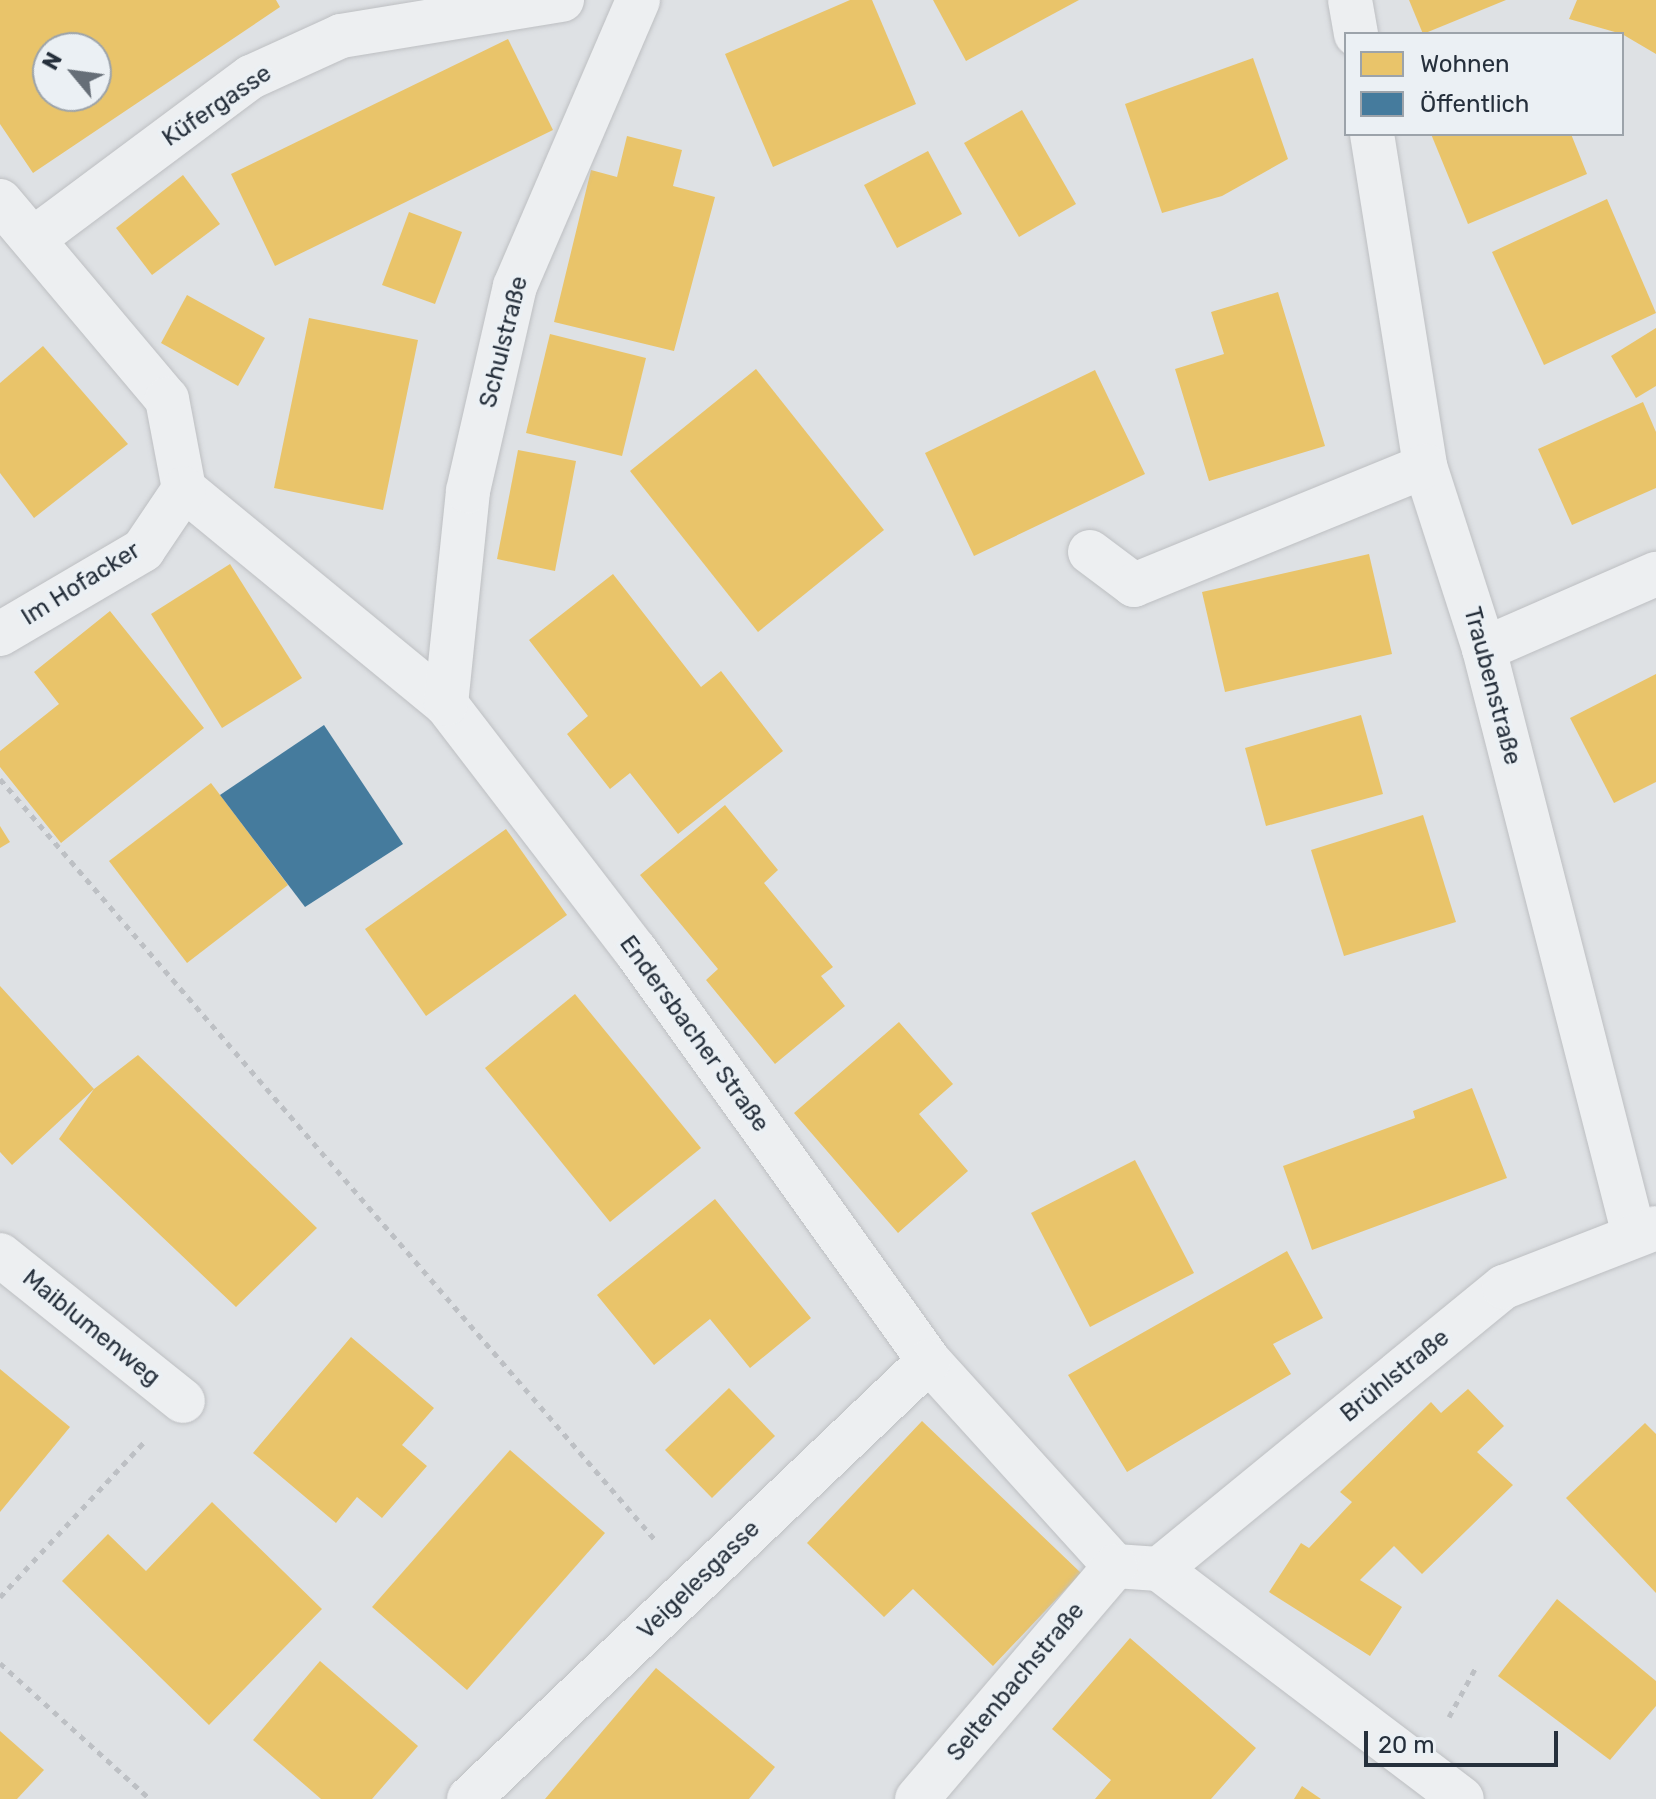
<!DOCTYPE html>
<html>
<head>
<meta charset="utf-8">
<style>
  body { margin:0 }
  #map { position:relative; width:1656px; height:1799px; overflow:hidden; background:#dee1e4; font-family:Rubik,sans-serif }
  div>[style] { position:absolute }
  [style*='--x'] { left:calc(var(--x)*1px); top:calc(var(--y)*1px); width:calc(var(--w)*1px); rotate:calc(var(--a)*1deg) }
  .homes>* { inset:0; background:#e9c46a }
  .public>* { inset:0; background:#457b9d }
  .path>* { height:5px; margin-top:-2.5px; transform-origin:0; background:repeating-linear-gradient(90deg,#bdc0c4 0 6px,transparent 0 12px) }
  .roads { filter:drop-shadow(0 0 2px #bdbfc2) drop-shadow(0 0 2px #bdbfc2) }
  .minor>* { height:44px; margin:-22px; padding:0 22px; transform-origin:22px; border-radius:22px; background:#edeff1 }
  span { translate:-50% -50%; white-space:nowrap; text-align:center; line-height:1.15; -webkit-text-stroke:8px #ebf0f4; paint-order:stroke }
  .street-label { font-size:24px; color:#26303c }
  .legend { position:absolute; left:1344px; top:32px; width:280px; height:104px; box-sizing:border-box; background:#ebf0f4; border:2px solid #9ca3aa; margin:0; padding:10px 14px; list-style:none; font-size:24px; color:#26303c }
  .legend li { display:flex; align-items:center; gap:16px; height:40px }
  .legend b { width:40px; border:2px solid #9ca3aa }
  .north { position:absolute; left:32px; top:32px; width:80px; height:80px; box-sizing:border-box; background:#ebf0f4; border:2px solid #9ca3aa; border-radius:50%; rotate:299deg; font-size:22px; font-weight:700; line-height:32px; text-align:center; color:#26303c }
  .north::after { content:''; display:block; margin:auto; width:28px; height:36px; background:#666e77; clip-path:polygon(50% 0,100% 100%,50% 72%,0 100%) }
  .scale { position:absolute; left:1364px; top:1731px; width:194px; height:36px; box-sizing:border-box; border:4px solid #26303c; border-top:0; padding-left:10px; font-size:24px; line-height:28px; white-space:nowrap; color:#26303c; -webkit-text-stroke:6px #ebf0f4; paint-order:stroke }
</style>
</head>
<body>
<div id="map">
  <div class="homes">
    <div style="clip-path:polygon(evenodd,0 0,276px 0,280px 7px,33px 173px,0 124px,0 0,48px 48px,96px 48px,96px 96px,48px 96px,48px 48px)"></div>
    <div style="clip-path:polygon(850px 0,872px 0,916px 104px,773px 167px,725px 54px)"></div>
    <div style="clip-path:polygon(933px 0,1079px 0,966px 61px)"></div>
    <div style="clip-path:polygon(1409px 0,1506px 0,1423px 34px)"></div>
    <div style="clip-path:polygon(1577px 0,1656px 0,1656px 54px,1622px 34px,1569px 19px)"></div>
    <div style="clip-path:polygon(508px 39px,553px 130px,275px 266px,231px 174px)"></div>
    <div style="clip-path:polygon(1253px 58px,1288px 159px,1222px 196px,1162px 213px,1125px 104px)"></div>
    <div style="clip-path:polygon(1022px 110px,1076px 204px,1019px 237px,964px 143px)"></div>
    <div style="clip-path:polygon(1431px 134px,1571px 134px,1587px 174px,1468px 224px)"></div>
    <div style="clip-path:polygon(627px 136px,682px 150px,673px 186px,715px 197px,674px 351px,554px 322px,591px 170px,617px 177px)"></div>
    <div style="clip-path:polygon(928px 151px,962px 214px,897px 248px,864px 185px)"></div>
    <div style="clip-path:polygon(183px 175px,220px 224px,152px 275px,116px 228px)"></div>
    <div style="clip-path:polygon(1607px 199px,1656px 313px,1544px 365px,1492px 252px)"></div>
    <div style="clip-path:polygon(409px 212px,462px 232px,435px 304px,382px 285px)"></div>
    <div style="clip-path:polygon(1278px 292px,1325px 446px,1209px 481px,1175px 369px,1224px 354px,1211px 312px)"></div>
    <div style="clip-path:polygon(187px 295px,265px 338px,238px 386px,161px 343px)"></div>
    <div style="clip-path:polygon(309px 318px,418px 340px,383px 510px,274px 488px)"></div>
    <div style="clip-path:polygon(1656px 328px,1656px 386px,1636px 398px,1611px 356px)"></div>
    <div style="clip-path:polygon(550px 334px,646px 358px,622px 456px,526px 433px)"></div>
    <div style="clip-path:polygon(43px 346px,128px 444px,34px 518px,0 473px,0 383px)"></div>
    <div style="clip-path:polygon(756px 369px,884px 530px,758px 632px,630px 471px)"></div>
    <div style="clip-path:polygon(1095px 370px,1145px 474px,974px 556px,925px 453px)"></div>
    <div style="clip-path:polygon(1643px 402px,1656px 432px,1656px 488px,1572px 525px,1538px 449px)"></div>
    <div style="clip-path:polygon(518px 450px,576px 461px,555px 571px,497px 559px)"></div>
    <div style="clip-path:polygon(1369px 554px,1392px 654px,1225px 692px,1202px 592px)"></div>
    <div style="clip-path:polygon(230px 564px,302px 678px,222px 728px,151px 614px)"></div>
    <div style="clip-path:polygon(613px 574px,701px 687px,721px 671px,783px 751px,678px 834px,630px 773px,610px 789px,567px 734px,588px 716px,529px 640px)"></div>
    <div style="clip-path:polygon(110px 611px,204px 728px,61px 843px,0 767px,0 751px,59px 704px,34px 672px)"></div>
    <div style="clip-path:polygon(1656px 674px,1656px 782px,1614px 803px,1570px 718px)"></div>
    <div style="clip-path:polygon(1361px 715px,1383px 794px,1266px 826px,1245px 748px)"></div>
    <div style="clip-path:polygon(211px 783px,288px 885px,187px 963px,109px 861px)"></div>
    <div style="clip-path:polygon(725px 805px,778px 870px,764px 883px,833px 967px,821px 976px,845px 1006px,775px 1064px,706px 980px,718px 969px,640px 875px)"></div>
    <div style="clip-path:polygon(1423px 815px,1456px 922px,1344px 956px,1311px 850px)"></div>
    <div style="clip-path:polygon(0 826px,10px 842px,0 848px)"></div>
    <div style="clip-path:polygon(506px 829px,567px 915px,426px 1016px,365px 929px)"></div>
    <div style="clip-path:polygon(0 986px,94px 1089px,138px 1055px,317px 1228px,236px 1307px,59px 1139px,94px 1089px,12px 1165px,0 1152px)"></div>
    <div style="clip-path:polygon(575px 994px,701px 1148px,610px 1222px,485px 1068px)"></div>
    <div style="clip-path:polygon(899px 1022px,953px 1084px,919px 1114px,968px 1171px,898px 1233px,794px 1113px)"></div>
    <div style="clip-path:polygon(1472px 1088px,1507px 1178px,1312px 1250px,1283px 1166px,1415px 1118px,1413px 1111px)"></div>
    <div style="clip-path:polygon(1135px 1160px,1194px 1273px,1090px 1327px,1031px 1213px)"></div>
    <div style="clip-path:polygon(715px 1199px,811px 1318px,750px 1368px,710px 1319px,654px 1365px,597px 1295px)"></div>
    <div style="clip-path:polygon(1287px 1251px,1323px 1318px,1273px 1344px,1291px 1374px,1127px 1472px,1068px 1375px)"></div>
    <div style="clip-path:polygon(351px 1337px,434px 1408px,402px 1445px,427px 1466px,382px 1518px,357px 1497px,336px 1523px,253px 1453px)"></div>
    <div style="clip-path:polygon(0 1369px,70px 1427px,0 1512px)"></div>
    <div style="clip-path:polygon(729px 1388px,775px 1436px,712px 1498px,665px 1450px)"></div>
    <div style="clip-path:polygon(1468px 1389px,1504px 1426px,1477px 1452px,1513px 1485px,1422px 1574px,1394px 1546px,1360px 1580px,1402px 1607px,1370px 1656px,1269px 1592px,1301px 1543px,1309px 1548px,1352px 1502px,1340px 1492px,1431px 1402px,1441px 1413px)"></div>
    <div style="clip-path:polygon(922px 1421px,1081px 1573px,993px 1666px,913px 1589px,884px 1617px,807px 1543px)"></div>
    <div style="clip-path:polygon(1645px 1423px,1656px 1434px,1656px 1593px,1566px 1498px)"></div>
    <div style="clip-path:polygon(510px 1450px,605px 1533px,467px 1690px,372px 1607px)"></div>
    <div style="clip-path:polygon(212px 1502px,322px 1609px,209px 1725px,62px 1581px,108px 1534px,146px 1571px)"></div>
    <div style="clip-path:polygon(1557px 1599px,1656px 1681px,1656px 1706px,1610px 1760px,1498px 1676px)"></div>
    <div style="clip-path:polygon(1130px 1638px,1256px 1748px,1211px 1799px,1095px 1799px,1111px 1780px,1052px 1729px)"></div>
    <div style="clip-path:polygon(320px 1661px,418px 1746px,372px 1799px,321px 1799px,253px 1740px)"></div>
    <div style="clip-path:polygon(656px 1668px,775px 1767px,749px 1799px,545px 1799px)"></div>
    <div style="clip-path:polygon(0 1731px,44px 1770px,17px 1799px,0 1799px)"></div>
    <div style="clip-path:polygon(1302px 1786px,1321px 1799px,1294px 1799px)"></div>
  </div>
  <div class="public">
    <div style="clip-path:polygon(324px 725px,403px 844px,305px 907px,220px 795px)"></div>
  </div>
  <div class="path">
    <div style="--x:0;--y:779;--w:1007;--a:49.27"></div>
    <div style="--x:0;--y:1597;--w:212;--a:-47.1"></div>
    <div style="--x:0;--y:1663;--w:202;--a:42.2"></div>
    <div style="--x:1449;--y:1717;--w:55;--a:-61.6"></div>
  </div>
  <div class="roads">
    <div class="minor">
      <div style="--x:1350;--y:0;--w:35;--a:80"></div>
      <div style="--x:1372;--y:134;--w:336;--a:80.9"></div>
      <div style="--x:1425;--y:466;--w:192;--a:72.1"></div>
      <div style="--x:1484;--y:649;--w:605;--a:75.64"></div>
      <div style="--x:0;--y:201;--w:259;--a:49.9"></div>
      <div style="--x:167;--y:399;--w:92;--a:79.3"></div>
      <div style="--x:184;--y:489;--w:339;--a:39.4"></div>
      <div style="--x:446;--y:704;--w:310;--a:52.5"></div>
      <div style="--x:635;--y:950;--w:505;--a:54.42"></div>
      <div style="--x:929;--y:1361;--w:277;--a:47.8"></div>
      <div style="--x:1115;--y:1566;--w:44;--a:3.9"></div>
      <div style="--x:1159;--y:1569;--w:380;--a:37.2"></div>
      <div style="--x:36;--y:237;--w:268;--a:-36.7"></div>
      <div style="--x:251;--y:77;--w:99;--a:-24.5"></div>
      <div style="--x:341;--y:36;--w:224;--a:-9.3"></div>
      <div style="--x:1090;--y:552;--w:55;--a:36.9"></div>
      <div style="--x:1134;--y:585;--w:314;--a:-22.2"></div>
      <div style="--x:0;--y:634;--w:166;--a:-30.4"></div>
      <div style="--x:143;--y:550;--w:73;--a:-56.1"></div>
      <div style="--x:1484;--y:649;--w:188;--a:-23.6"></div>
      <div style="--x:446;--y:704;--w:214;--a:-84.1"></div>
      <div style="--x:468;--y:491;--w:210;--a:-77.1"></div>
      <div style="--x:515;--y:286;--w:311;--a:-66.7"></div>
      <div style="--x:0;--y:1255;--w:234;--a:38.6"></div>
      <div style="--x:1159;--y:1569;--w:446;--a:-39.3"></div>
      <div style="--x:1504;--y:1287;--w:163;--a:-21.2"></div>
      <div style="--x:469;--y:1799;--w:635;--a:-43.6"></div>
      <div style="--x:917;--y:1799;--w:306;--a:-49.6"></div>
    </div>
  </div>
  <div class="street-label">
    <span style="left:217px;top:106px;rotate:-34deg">Küfergasse</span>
    <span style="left:504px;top:342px;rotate:-76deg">Schulstraße</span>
    <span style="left:81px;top:584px;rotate:-32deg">Im Hofacker</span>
    <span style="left:1492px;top:686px;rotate:75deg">Traubenstraße</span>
    <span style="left:694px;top:1034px;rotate:54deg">Endersbacher Straße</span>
    <span style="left:91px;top:1328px;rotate:39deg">Maiblumenweg</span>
    <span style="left:1395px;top:1376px;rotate:-39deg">Brühlstraße</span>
    <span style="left:699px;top:1580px;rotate:-44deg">Veigelesgasse</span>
    <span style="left:1016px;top:1682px;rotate:-50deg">Seltenbachstraße</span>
  </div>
  <ul class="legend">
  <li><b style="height:22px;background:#e9c46a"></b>Wohnen</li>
  <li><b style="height:22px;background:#457b9d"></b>Öffentlich</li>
  </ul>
  <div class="north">N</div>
  <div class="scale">20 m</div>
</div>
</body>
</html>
